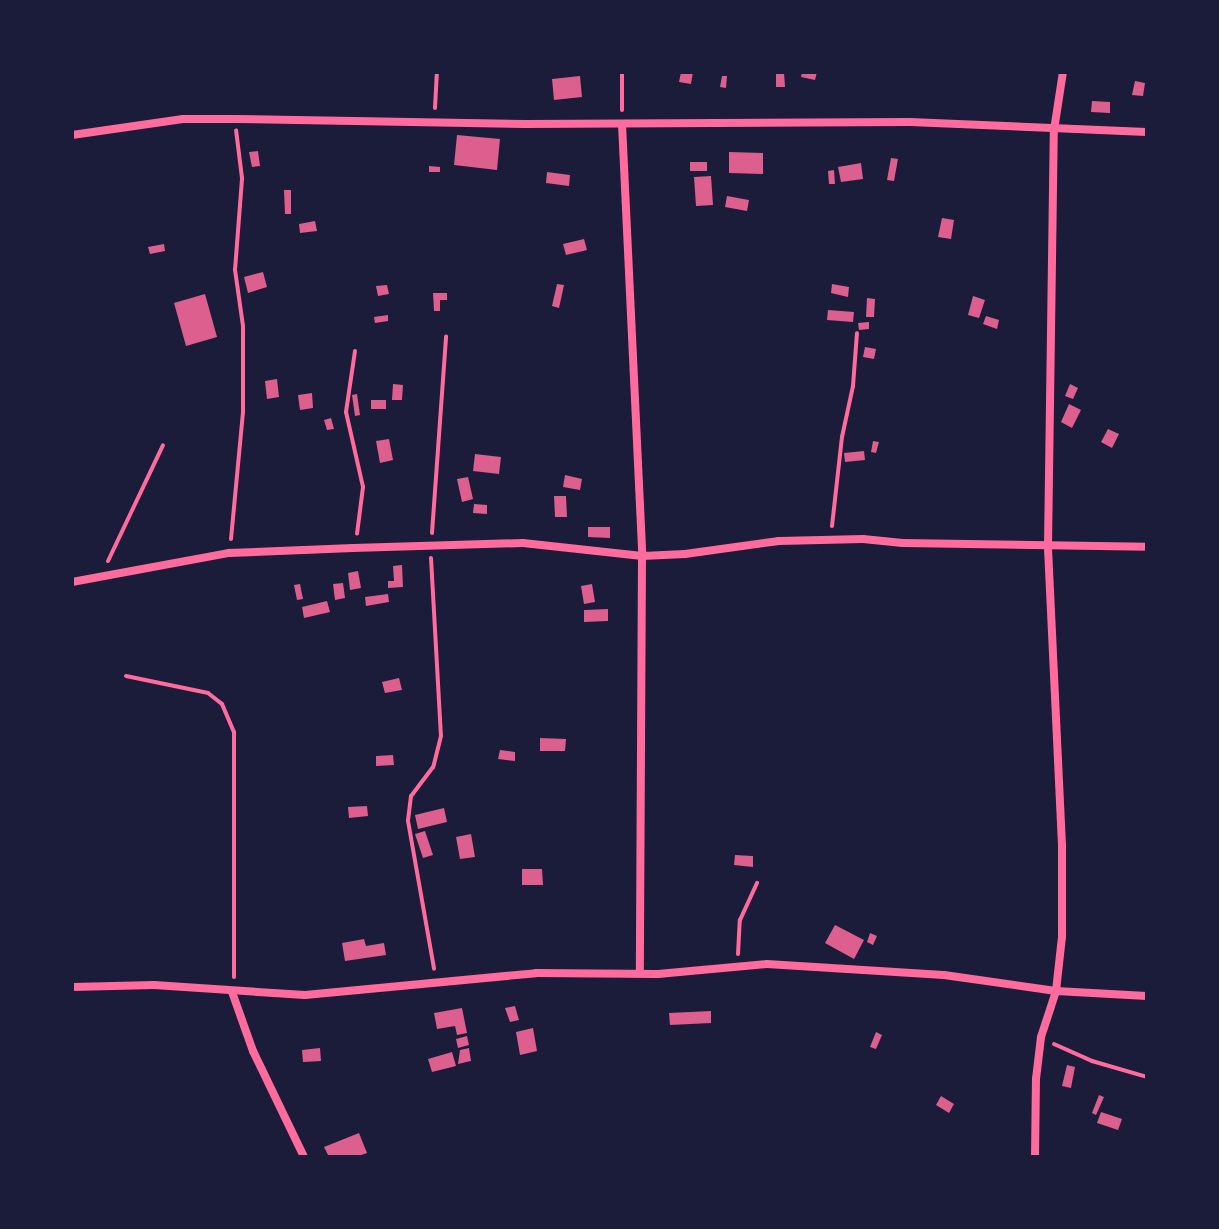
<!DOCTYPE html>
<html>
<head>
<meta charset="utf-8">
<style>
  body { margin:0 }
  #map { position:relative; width:1219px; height:1229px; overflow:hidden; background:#1b1b3a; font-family:"Open Sans",sans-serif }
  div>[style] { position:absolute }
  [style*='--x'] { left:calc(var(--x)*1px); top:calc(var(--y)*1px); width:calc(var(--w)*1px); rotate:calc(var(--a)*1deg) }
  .building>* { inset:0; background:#dd5f8e }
  .path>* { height:4px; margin:-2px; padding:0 2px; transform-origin:2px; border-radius:2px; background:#ff6b9d }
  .minor>* { height:8px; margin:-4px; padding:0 4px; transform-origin:4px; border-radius:4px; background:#ff6b9d }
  span { translate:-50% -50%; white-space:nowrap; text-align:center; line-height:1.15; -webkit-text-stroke:8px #1b1b3a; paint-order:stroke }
  .frame { position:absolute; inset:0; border:74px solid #1b1b3a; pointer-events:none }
</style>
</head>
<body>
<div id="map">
  <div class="building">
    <div style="clip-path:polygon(681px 72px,693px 72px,691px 84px,679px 82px)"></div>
    <div style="clip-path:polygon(776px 72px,784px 72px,785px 87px,776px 87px)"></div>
    <div style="clip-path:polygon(802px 72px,817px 72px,815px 80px,801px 77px)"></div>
    <div style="clip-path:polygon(580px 76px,582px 97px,554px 100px,552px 79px)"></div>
    <div style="clip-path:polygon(722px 76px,727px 76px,726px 88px,720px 87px)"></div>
    <div style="clip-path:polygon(1135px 81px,1145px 83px,1143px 96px,1132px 95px)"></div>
    <div style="clip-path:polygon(1092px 101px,1110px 102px,1110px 113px,1091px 112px)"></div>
    <div style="clip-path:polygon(457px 135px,500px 139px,497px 170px,454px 165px)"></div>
    <div style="clip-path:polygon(258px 151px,260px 166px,252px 167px,249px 152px)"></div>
    <div style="clip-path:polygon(729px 152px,763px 153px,763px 174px,729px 173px)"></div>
    <div style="clip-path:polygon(891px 158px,898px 159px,894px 181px,887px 180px)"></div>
    <div style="clip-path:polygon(690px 162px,707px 162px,707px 171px,690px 171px)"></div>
    <div style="clip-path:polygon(861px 163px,863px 179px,841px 182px,838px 167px)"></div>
    <div style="clip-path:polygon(429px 166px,440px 167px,440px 172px,429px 172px)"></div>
    <div style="clip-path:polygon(834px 170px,835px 184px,829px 184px,828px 171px)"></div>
    <div style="clip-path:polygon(547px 172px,570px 175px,569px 186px,546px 183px)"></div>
    <div style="clip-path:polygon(711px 176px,713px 205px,696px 206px,694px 177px)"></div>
    <div style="clip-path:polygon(284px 190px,291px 190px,291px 214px,285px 214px)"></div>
    <div style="clip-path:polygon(727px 196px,749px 200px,747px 211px,725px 207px)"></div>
    <div style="clip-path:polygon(942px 218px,954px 220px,951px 239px,938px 237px)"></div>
    <div style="clip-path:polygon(315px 221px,317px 231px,300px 233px,299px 224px)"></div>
    <div style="clip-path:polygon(584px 239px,587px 250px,566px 255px,563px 244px)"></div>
    <div style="clip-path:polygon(164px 244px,165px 251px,150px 254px,148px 247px)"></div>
    <div style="clip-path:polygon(263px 272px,267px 287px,248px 293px,244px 277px)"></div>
    <div style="clip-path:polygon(557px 284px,564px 285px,559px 308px,552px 306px)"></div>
    <div style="clip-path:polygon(832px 284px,849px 287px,848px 297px,831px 293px)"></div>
    <div style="clip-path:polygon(387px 285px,389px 294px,378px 296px,376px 286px)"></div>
    <div style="clip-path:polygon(433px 293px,447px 293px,447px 300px,440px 300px,440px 311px,434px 311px)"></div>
    <div style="clip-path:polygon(205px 294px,217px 337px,186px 346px,174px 303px)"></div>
    <div style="clip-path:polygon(973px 296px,985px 300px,979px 318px,968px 315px)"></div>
    <div style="clip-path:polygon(867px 298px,875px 299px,874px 317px,866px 317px)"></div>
    <div style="clip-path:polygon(828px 310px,854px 312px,853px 322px,827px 320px)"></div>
    <div style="clip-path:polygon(388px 315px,388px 321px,375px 323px,374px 317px)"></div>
    <div style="clip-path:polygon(986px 316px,999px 320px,997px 329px,983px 324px)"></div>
    <div style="clip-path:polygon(869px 322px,869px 329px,859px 330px,858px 323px)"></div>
    <div style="clip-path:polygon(865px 347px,876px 349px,874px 359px,863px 357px)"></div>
    <div style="clip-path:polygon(277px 379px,279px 397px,267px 399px,265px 381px)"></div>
    <div style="clip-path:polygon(393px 384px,403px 385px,402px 400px,392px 400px)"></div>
    <div style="clip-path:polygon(1070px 384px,1078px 388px,1073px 399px,1065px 396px)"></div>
    <div style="clip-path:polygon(312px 393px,313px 408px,300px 410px,298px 395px)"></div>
    <div style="clip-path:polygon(357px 394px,360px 415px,355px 416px,352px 395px)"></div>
    <div style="clip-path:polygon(371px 400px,386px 400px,386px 409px,371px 409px)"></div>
    <div style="clip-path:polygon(1069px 404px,1081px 410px,1072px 428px,1061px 422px)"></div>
    <div style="clip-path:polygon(331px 418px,334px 429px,327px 430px,324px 420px)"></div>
    <div style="clip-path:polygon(1108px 429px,1119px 434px,1112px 448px,1101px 442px)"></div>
    <div style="clip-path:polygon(389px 439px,393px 460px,380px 463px,376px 441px)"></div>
    <div style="clip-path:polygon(873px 441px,879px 442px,876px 453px,871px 452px)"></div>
    <div style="clip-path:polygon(864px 451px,865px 460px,845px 462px,844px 453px)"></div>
    <div style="clip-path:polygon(475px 454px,501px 457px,499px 474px,473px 471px)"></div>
    <div style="clip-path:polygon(565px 475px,582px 479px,580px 490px,563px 487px)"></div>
    <div style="clip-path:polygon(468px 477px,473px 499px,462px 502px,457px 479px)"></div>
    <div style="clip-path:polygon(554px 496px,566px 496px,567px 517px,555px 517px)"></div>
    <div style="clip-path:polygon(474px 504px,487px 505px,487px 514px,473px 513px)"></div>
    <div style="clip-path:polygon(588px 527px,610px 527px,610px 538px,588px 537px)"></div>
    <div style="clip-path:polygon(402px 565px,403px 587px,388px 588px,388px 581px,394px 581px,393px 566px)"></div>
    <div style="clip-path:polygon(358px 571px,361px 588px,350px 590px,348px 573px)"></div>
    <div style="clip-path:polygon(343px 583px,345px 598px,335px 600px,333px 584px)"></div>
    <div style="clip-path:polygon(300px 584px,303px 599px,297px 600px,294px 585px)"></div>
    <div style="clip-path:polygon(592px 584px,595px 602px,584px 604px,581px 586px)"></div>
    <div style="clip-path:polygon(388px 594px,389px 602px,366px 606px,365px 597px)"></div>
    <div style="clip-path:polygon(327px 601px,330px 612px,304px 618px,302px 607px)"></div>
    <div style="clip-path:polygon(608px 609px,608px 621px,584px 622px,584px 610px)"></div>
    <div style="clip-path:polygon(399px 678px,402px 690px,385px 693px,382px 682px)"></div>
    <div style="clip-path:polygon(540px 738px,566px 739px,565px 751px,540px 751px)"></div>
    <div style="clip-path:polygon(500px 750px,515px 752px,515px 761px,498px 759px)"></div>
    <div style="clip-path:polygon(393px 755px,394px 765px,376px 766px,376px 756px)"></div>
    <div style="clip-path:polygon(367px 806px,368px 816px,349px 818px,348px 807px)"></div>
    <div style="clip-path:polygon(444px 808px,447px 822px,418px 829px,415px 815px)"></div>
    <div style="clip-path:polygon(425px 831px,433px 855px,423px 858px,415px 834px)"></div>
    <div style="clip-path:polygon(471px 834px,475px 857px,460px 859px,456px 837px)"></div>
    <div style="clip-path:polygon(735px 855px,753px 856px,753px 867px,734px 865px)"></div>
    <div style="clip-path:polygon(522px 869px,542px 869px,543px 885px,522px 885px)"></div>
    <div style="clip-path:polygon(835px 925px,864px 940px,854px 959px,825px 943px)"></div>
    <div style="clip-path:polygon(870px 933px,877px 936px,873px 945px,867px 942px)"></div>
    <div style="clip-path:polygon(364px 939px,366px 946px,384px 943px,386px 955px,345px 961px,342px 943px)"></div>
    <div style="clip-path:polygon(515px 1006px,519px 1020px,510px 1022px,505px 1008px)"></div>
    <div style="clip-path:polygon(462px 1008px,467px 1033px,457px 1035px,455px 1026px,437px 1029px,434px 1013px)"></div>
    <div style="clip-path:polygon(711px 1011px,711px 1023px,670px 1025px,669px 1013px)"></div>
    <div style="clip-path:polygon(533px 1028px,537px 1051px,520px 1055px,516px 1032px)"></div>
    <div style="clip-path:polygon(876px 1032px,882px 1035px,876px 1049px,870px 1047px)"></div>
    <div style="clip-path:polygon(467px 1036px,469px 1045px,458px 1048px,456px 1039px)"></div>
    <div style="clip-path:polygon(320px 1048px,321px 1061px,303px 1062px,302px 1050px)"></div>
    <div style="clip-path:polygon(469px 1048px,471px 1061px,458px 1064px,460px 1050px)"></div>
    <div style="clip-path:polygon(452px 1052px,456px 1066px,432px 1072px,428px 1059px)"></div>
    <div style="clip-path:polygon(1067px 1065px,1075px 1067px,1071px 1088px,1062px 1086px)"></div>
    <div style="clip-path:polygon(1099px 1095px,1104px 1097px,1096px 1115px,1092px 1113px)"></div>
    <div style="clip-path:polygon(941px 1096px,954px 1104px,949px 1113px,936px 1105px)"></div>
    <div style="clip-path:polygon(1101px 1112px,1122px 1119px,1118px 1130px,1097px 1123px)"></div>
    <div style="clip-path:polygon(359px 1133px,367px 1153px,356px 1157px,329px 1157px,324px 1147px)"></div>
  </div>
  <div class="path">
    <div style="--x:435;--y:108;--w:36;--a:-87"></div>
    <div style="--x:622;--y:110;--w:38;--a:-90"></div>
    <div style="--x:355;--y:351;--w:62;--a:98.4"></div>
    <div style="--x:346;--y:412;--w:77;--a:77.2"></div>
    <div style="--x:363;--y:487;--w:47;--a:97.3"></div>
    <div style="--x:832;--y:526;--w:90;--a:-83.6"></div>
    <div style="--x:842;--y:437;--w:52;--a:-77.8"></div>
    <div style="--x:853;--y:386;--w:53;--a:-85.7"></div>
    <div style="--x:432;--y:533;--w:197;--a:-85.9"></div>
    <div style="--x:231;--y:539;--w:129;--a:-84.6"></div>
    <div style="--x:243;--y:411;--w:85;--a:-90"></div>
    <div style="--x:243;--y:326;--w:57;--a:-98.1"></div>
    <div style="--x:235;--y:270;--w:92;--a:-85.6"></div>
    <div style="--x:242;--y:178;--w:48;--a:-97.1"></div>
    <div style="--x:431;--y:558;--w:178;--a:86.8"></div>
    <div style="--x:441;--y:736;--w:32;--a:104"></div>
    <div style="--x:433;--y:767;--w:36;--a:127"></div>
    <div style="--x:411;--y:796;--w:25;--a:97"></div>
    <div style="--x:408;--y:821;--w:150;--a:80"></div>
    <div style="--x:108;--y:561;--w:128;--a:-64.6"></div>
    <div style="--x:126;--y:676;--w:84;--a:11.7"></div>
    <div style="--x:208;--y:693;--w:18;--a:38"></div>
    <div style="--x:222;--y:704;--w:30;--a:67"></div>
    <div style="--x:234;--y:732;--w:245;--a:90"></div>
    <div style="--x:738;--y:954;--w:34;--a:-87"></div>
    <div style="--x:740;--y:920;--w:41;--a:-65.3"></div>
    <div style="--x:1054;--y:1044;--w:42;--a:24.1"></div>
    <div style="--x:1092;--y:1061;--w:57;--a:16.2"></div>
  </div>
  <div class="minor">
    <div style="--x:622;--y:124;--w:432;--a:87.3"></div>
    <div style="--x:642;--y:556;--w:417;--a:90.3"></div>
    <div style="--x:72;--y:135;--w:112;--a:-8.2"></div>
    <div style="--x:183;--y:119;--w:52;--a:0"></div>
    <div style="--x:235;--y:119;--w:290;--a:1"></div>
    <div style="--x:525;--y:124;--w:385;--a:-0.3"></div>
    <div style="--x:910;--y:122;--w:237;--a:2.4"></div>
    <div style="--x:72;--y:582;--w:160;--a:-10.5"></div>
    <div style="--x:229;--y:553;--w:124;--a:-2.3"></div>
    <div style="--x:353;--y:548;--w:170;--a:-1.7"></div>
    <div style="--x:523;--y:543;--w:120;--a:6.2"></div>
    <div style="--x:642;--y:556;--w:43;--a:-2.7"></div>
    <div style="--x:685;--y:554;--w:95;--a:-7.9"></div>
    <div style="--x:779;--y:541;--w:84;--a:-1.4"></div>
    <div style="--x:863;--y:539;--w:40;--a:5.7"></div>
    <div style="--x:903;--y:543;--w:244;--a:0.9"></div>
    <div style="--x:72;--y:987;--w:82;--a:-1.4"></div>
    <div style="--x:154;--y:985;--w:151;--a:3.8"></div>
    <div style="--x:305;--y:995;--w:232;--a:-5.4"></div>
    <div style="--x:536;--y:973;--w:122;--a:0.5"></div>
    <div style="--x:658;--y:974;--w:109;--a:-5.2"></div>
    <div style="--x:767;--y:964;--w:177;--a:3.6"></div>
    <div style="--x:944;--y:975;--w:113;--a:8.1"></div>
    <div style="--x:1056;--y:991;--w:91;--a:3.1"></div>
    <div style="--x:232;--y:992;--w:63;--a:70.4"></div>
    <div style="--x:253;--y:1051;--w:118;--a:64.3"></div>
    <div style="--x:1035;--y:1157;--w:78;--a:-89.3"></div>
    <div style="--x:1036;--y:1079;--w:42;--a:-83.2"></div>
    <div style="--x:1041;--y:1037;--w:48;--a:-71.9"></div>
    <div style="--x:1056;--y:991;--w:54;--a:-83.7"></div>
    <div style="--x:1062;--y:937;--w:92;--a:-90"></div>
    <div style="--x:1062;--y:845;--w:299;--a:-92.7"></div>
    <div style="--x:1048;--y:546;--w:416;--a:-89.2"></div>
    <div style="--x:1054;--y:130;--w:59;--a:-81.2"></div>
  </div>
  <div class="frame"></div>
</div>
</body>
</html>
